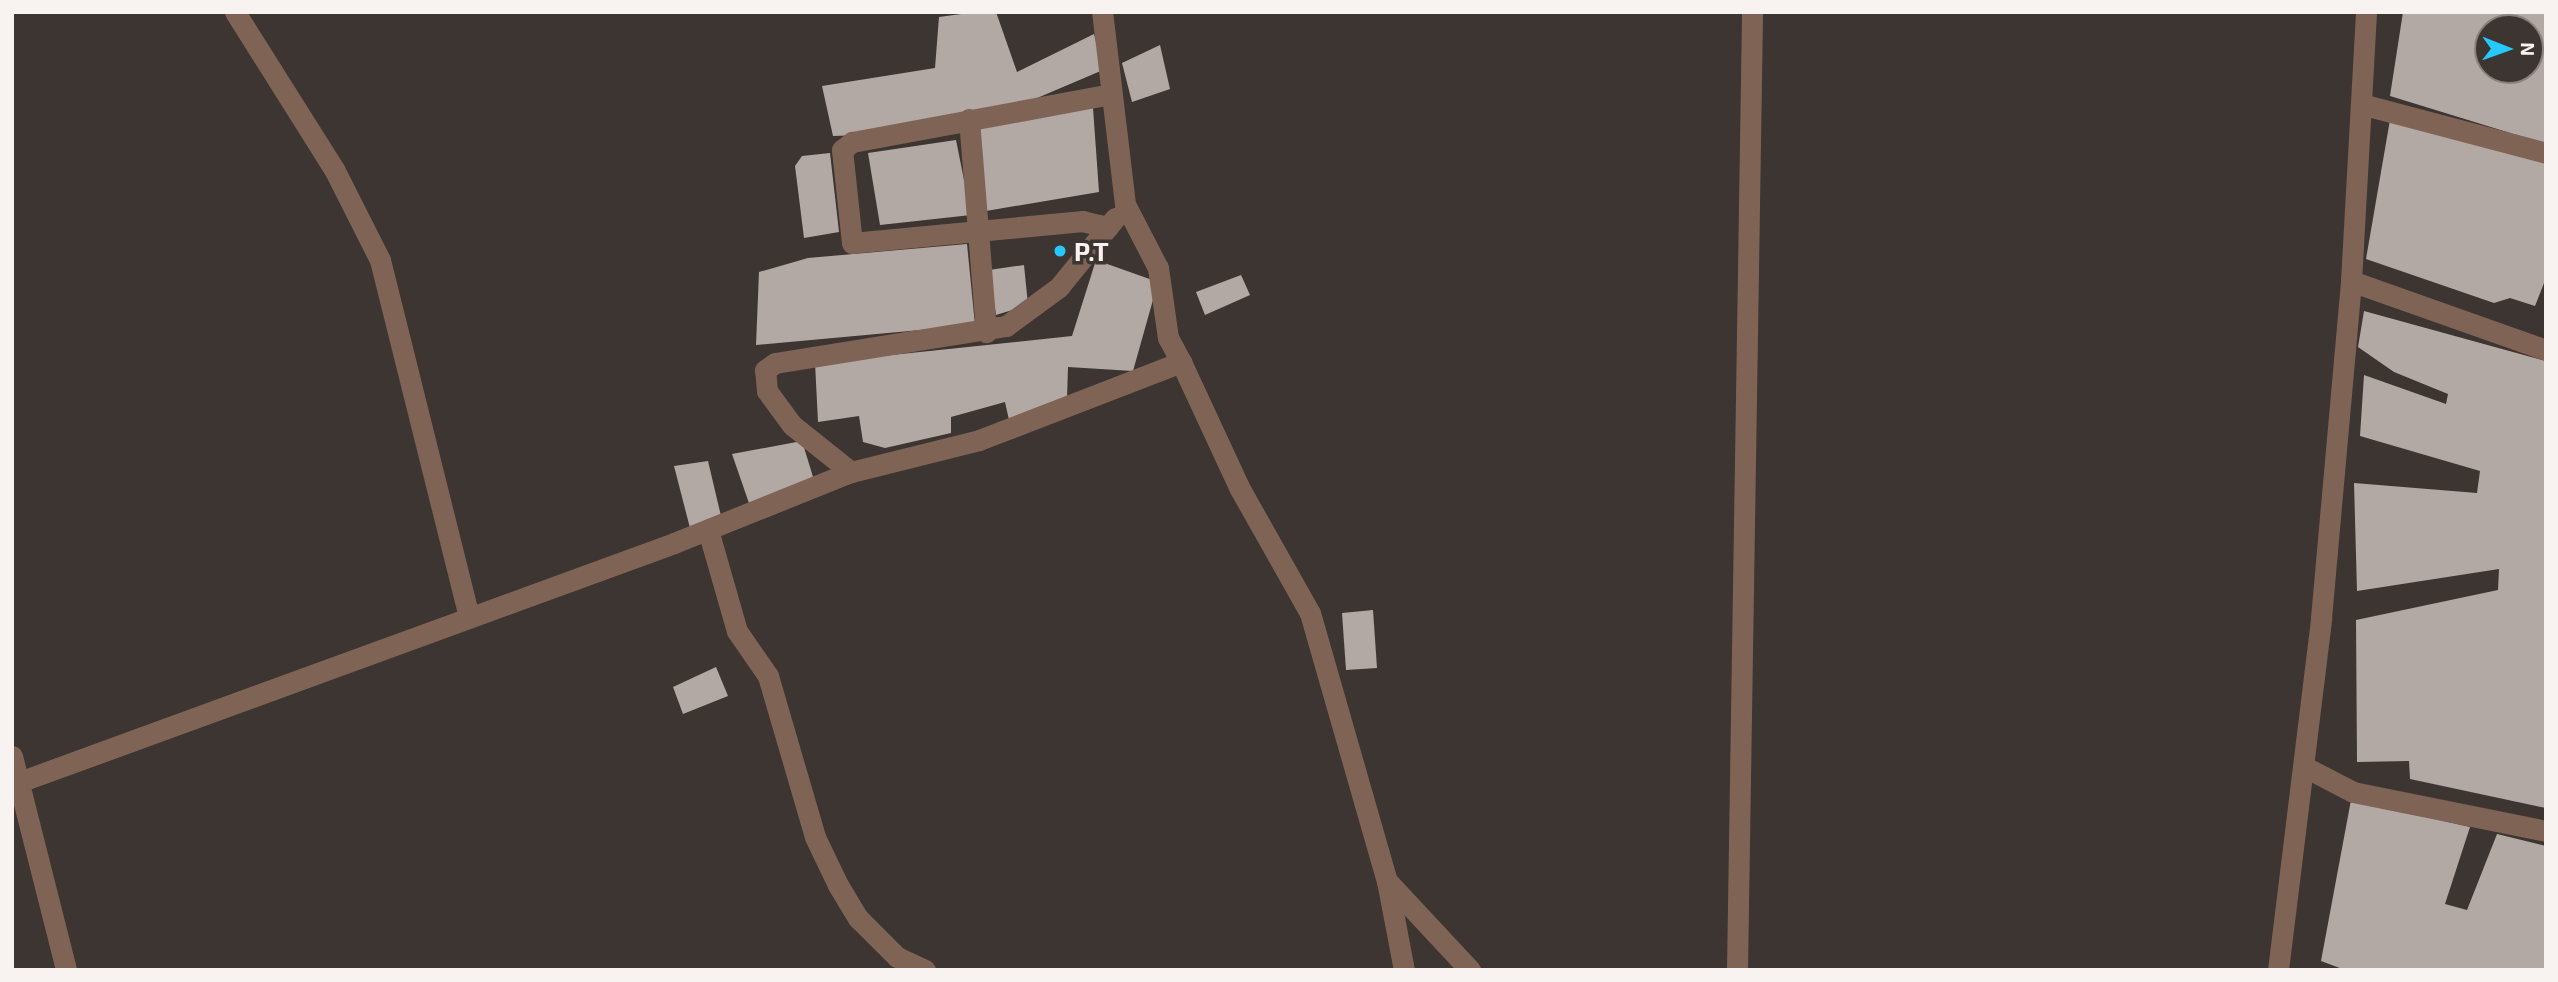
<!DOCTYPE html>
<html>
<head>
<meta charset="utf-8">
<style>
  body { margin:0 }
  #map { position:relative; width:2558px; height:982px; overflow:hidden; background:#3d3531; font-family:"Exo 2",sans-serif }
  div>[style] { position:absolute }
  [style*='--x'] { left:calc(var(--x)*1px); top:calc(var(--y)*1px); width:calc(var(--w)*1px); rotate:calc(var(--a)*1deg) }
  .building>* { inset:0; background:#b3a9a4 }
  .minor>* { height:21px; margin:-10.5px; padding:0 10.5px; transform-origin:10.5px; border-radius:10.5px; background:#7f6456 }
  .dots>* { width:19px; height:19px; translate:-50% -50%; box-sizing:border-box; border:4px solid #3d3531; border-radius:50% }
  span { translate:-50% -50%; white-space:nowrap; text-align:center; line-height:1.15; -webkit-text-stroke:7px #3d3531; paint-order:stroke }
  .poi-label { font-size:26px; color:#f8f3f0; font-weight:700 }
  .left { translate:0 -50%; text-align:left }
  .frame { position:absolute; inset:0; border:14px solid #f8f3f0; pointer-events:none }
  .north { position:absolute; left:2474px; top:14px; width:70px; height:70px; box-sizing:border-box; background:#3d3531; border:2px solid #88817d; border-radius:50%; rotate:91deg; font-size:19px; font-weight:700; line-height:28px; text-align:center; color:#f8f3f0 }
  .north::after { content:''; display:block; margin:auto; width:24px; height:32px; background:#26c9fe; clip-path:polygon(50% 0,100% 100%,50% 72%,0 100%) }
</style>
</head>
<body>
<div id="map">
  <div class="building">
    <div style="clip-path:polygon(976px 12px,996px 12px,1017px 72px,1094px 34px,1103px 70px,1016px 107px,893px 134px,833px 136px,822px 86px,935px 68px,939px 17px)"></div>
    <div style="clip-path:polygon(evenodd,2403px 12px,2546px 12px,2546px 144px,2390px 96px,2403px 12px,2488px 28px,2530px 28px,2530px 70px,2488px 70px,2488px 28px)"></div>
    <div style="clip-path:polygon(1160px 45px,1170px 89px,1132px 102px,1122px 63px)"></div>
    <div style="clip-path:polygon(1093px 108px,1099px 192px,986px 211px,979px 120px)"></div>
    <div style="clip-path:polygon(2391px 114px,2546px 156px,2546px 278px,2535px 306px,2510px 298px,2494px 303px,2366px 259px)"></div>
    <div style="clip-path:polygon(956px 140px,971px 215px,880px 225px,868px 153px)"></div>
    <div style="clip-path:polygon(830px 153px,839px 232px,804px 238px,795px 166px,802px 156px)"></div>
    <div style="clip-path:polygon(1061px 242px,1068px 249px,1059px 258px,1052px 252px)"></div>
    <div style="clip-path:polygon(967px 244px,975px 325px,756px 345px,759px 272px,808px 258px)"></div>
    <div style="clip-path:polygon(1096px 260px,1158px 282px,1133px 371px,1068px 367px,1067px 399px,1009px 420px,1005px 402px,951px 417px,951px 433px,885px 448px,863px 442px,859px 416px,818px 422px,815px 363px,1072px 336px)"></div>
    <div style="clip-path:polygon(1024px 265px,1028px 305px,996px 315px,989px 270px)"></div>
    <div style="clip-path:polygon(1241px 275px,1250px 295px,1205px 315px,1196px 292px)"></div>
    <div style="clip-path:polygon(2364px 311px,2546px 361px,2546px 808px,2410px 779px,2409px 761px,2357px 762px,2356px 620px,2498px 590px,2499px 569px,2357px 591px,2354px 483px,2477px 493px,2480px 471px,2360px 436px,2364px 375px,2446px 404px,2448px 394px,2394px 372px,2358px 347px)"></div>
    <div style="clip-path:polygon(802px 441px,814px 480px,750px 506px,732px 454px)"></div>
    <div style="clip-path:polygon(708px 461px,721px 516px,690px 528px,674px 466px)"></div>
    <div style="clip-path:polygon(1373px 610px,1377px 668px,1346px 670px,1342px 613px)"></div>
    <div style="clip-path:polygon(716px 667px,728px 696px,683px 714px,673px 687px)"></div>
    <div style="clip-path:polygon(2351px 800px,2470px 827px,2445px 904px,2467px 910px,2497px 834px,2546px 846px,2546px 970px,2345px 970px,2321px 961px)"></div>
  </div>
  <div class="minor">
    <div style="--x:235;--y:12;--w:186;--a:57.8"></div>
    <div style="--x:334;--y:169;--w:102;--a:63.2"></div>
    <div style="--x:380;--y:260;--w:368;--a:76"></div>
    <div style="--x:2361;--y:104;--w:191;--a:14.8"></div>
    <div style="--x:969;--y:119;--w:214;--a:85.4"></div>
    <div style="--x:1108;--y:227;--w:26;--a:-167"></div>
    <div style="--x:1083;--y:221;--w:232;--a:174.6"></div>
    <div style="--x:852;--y:243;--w:94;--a:-96.1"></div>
    <div style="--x:842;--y:150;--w:13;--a:-39"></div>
    <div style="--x:852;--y:142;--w:262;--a:-10.5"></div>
    <div style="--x:2351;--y:281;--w:207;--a:19.5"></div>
    <div style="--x:1181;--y:362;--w:140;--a:65.1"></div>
    <div style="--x:1240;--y:489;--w:142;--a:60.6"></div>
    <div style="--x:1310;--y:613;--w:279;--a:74"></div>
    <div style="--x:1387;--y:881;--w:122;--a:47"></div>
    <div style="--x:851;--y:472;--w:75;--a:-141.5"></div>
    <div style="--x:792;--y:425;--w:42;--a:-126.3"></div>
    <div style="--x:767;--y:391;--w:21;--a:-95"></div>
    <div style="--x:765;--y:370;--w:12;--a:-35"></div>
    <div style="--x:775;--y:363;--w:234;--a:-9.1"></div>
    <div style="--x:1006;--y:326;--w:66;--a:-36.3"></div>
    <div style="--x:1059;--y:287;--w:89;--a:-50.9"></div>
    <div style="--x:708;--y:530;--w:105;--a:74"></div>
    <div style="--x:737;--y:631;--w:55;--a:55.4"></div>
    <div style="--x:768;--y:676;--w:168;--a:73.7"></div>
    <div style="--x:815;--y:837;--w:53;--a:64.4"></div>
    <div style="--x:838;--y:885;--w:39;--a:59"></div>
    <div style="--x:858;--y:918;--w:55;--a:45"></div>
    <div style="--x:897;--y:957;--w:31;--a:25"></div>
    <div style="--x:12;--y:756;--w:221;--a:75.8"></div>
    <div style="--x:2305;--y:767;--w:54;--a:27.5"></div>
    <div style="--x:2353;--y:792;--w:197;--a:11.4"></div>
    <div style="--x:22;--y:781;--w:694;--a:-20.05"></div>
    <div style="--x:674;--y:543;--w:191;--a:-21.9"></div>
    <div style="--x:851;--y:472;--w:132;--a:-14"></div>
    <div style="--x:979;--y:440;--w:217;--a:-21.1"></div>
    <div style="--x:1181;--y:362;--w:27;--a:-118"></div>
    <div style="--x:1168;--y:338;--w:71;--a:-98.1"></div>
    <div style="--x:1158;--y:268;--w:72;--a:-117.3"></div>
    <div style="--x:1125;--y:204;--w:193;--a:-96.8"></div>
    <div style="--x:1387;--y:881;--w:91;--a:79.2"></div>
    <div style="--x:1737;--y:970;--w:958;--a:-89.1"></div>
    <div style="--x:2278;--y:970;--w:355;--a:-83"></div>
    <div style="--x:2321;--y:618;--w:338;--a:-84.9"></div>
    <div style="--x:2351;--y:281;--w:269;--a:-86.8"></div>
  </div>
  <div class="dots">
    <div style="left:1060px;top:251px;background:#26c9fe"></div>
  </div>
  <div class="poi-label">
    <span class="left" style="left:1074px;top:251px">P.T</span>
  </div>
  <div class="frame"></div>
  <div class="north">N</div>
</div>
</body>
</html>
